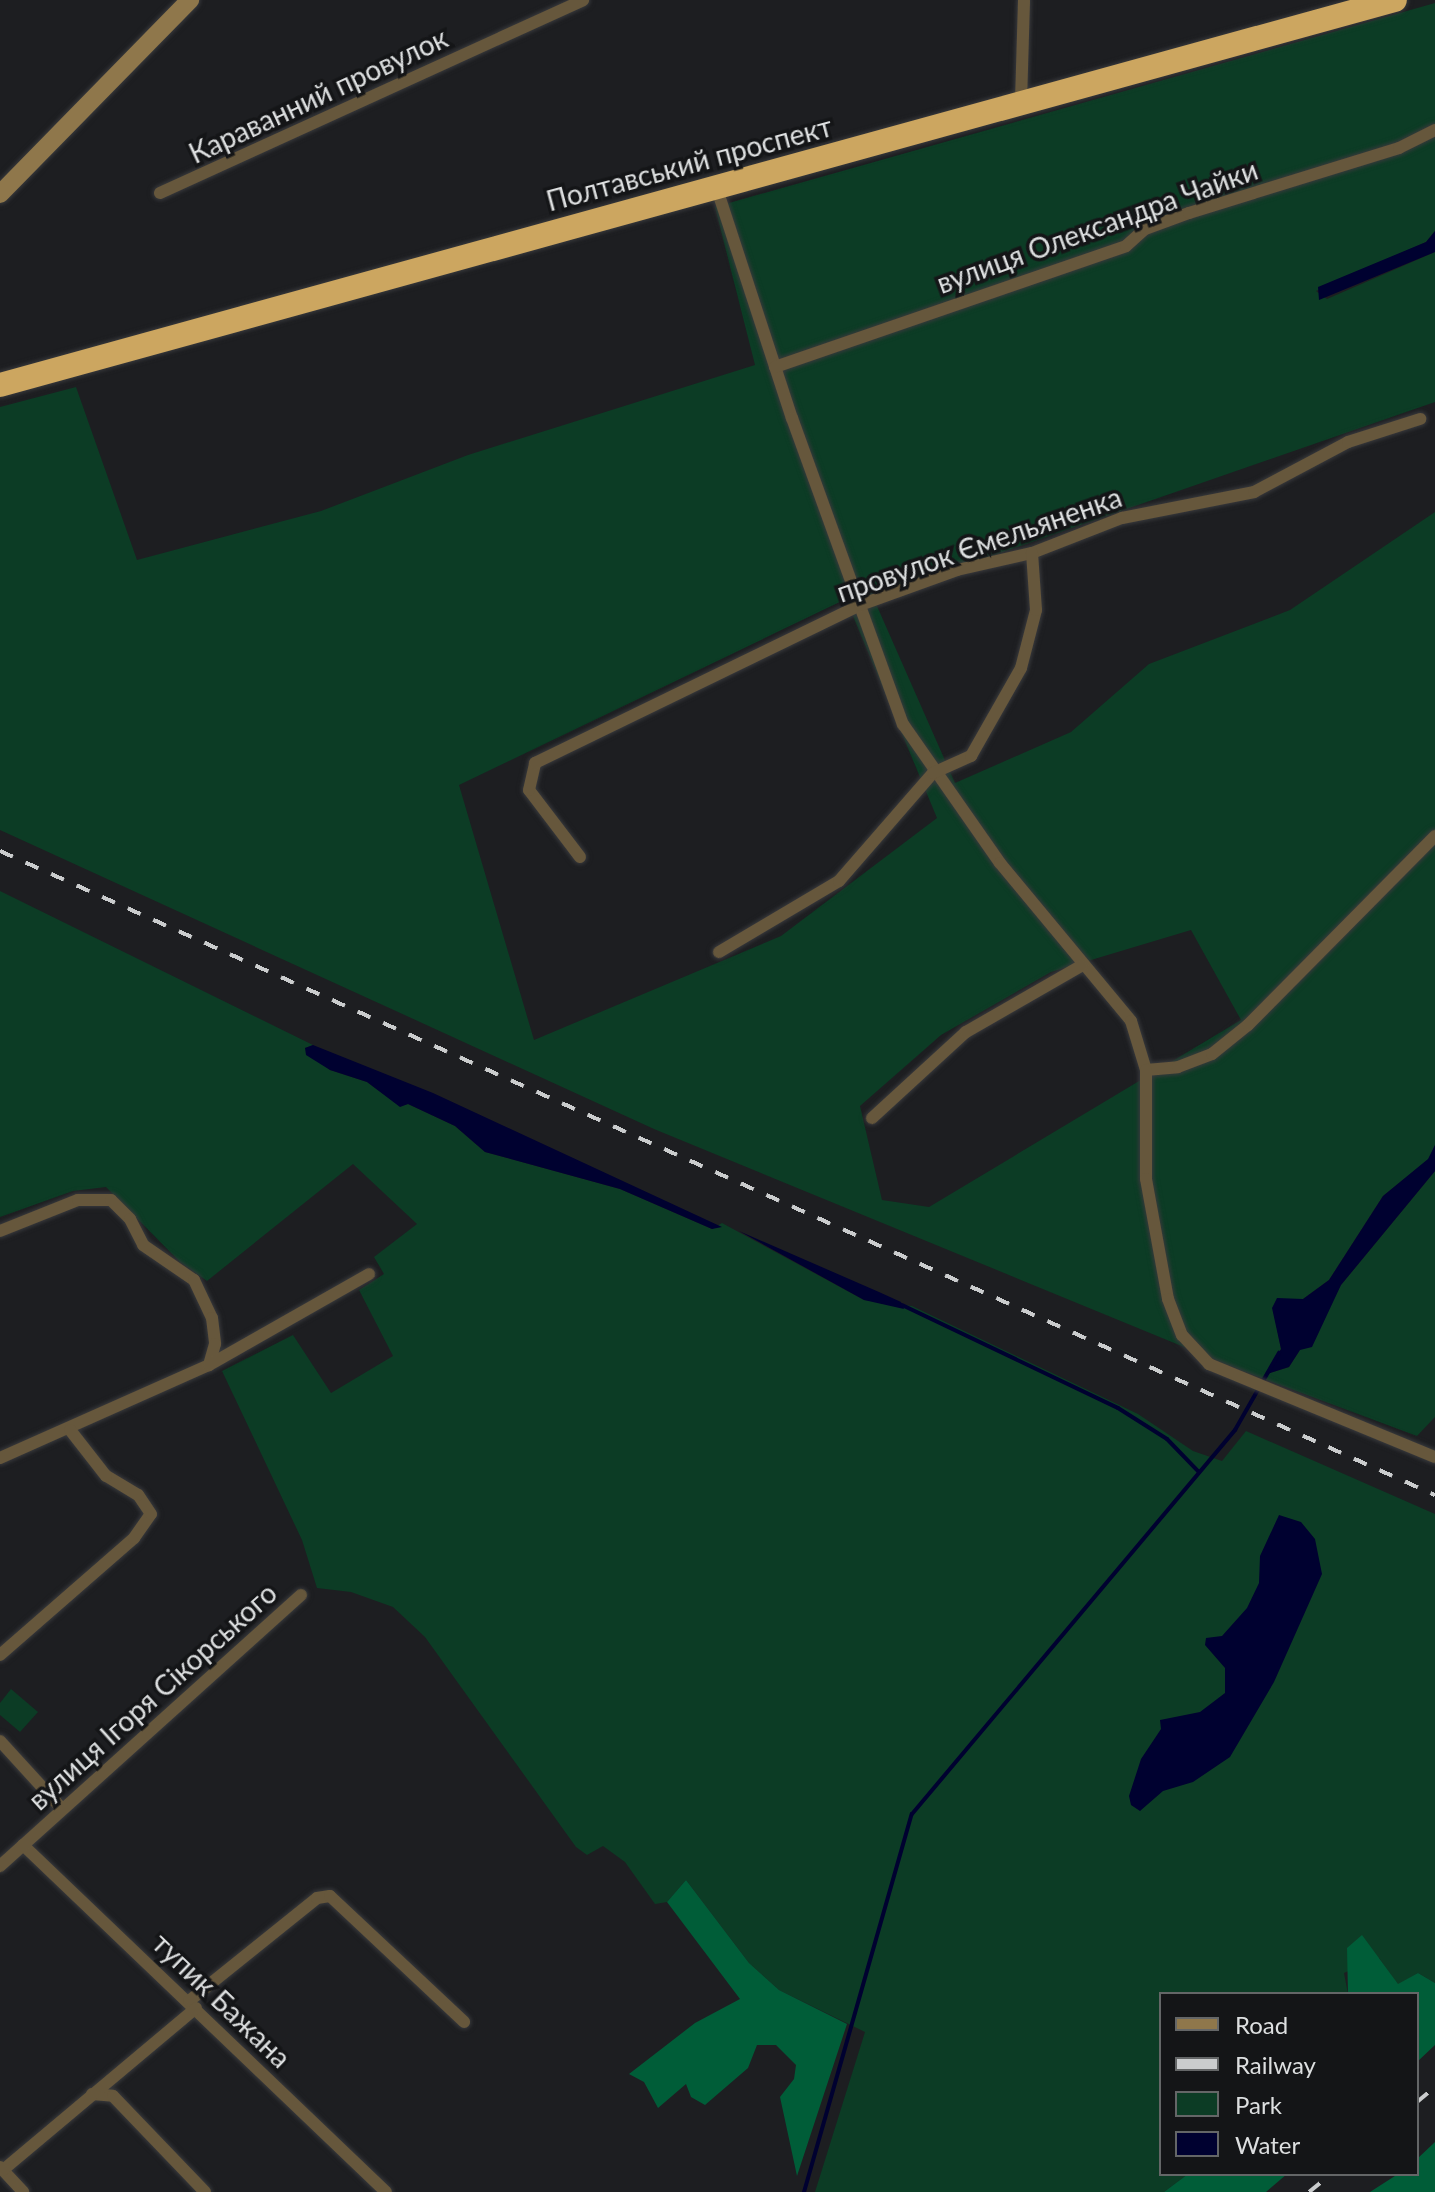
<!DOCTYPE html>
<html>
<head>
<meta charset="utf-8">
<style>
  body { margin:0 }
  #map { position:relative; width:1435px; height:2192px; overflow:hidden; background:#1d1e21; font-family:Lato,sans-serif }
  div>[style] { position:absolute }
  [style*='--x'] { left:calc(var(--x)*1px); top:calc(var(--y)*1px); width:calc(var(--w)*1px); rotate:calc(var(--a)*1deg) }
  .green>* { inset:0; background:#0c3c25 }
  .forest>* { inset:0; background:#005d38 }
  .water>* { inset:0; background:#000130 }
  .stream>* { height:4px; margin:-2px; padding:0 2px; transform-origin:2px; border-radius:2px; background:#000130 }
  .roads { filter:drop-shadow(0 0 2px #38393c) drop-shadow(0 0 2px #38393c) }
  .street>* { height:12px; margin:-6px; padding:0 6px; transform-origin:6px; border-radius:6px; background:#66573c }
  .secondary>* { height:18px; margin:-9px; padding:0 9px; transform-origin:9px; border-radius:9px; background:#8f774b }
  .highway>* { height:24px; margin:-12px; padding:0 12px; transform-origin:12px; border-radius:12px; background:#cca660 }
  .rail>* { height:4px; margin-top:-2px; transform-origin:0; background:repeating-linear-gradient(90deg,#cacccd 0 14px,transparent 0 28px) }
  span { translate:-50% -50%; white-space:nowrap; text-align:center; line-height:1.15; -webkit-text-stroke:7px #141517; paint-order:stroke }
  .street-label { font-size:28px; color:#dddfe0 }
  .legend { position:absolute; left:1159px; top:1992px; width:260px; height:184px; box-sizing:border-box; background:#141517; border:2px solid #646667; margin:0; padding:10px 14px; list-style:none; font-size:24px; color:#dddfe0 }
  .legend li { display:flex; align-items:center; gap:16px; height:40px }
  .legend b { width:40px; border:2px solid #646667 }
</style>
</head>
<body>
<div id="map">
  <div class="green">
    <div style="clip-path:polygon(evenodd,1435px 3px,1435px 231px,1426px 242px,1316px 291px,1327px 299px,1435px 252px,1435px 402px,873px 597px,955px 783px,1071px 732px,1149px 664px,1290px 610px,1435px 512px,1435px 1145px,1429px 1159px,1383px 1196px,1329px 1280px,1303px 1299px,1273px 1308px,1281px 1349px,1267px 1374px,1289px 1367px,1341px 1285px,1435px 1171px,1435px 1417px,1417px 1436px,1240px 1370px,654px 1129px,0 830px,0 407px,76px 387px,137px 560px,321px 511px,468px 455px,755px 365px,715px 207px,1435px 3px,846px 599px,937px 818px,781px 936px,534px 1040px,459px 785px,846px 599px,1435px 3px,1191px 930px,1241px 1020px,929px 1207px,882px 1200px,860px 1106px,941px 1035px,1051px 972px,1191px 930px)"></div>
    <div style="clip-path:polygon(0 891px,313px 1045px,305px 1048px,330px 1070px,367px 1082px,400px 1106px,408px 1104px,455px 1126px,485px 1152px,620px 1189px,712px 1229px,722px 1223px,864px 1300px,912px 1306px,1138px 1414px,1193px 1451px,1222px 1461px,1246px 1431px,1435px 1514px,1435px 1983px,1418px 1973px,1398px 1985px,1379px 1958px,1344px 1973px,1348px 1994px,1161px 1994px,1161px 2174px,1188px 2174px,1164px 2192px,815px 2192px,865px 2032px,779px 1990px,749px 1963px,686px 1880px,667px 1902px,655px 1904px,625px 1862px,603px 1846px,587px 1855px,576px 1847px,425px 1637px,393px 1607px,351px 1592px,317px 1588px,302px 1540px,222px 1371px,293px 1335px,331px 1393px,393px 1356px,359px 1290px,384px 1274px,374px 1257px,417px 1224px,353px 1164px,207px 1281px,180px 1262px,106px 1187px,73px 1191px,0 1217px)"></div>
    <div style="clip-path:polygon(11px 1689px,38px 1712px,20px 1732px,0 1715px,0 1703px)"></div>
  </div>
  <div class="forest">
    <div style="clip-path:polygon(686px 1880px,749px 1963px,779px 1990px,847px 2024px,797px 2176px,780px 2097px,794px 2079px,796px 2065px,776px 2045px,757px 2045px,748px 2068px,705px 2105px,691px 2097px,686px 2084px,658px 2108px,644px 2082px,629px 2074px,695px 2023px,740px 1999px,667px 1902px)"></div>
    <div style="clip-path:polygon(1362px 1935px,1398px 1984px,1418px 1973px,1435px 1983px,1435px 2045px,1417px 2062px,1417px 1994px,1348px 1994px,1347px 1948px)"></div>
    <div style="clip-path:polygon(1435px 2142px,1435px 2192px,1370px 2192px,1398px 2174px,1417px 2174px,1417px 2159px)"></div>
    <div style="clip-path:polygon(1188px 2174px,1287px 2174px,1266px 2192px,1164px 2192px)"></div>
  </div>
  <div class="water">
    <div style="clip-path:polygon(1435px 231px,1435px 252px,1319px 300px,1318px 287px,1426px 242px)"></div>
    <div style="clip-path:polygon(313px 1045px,433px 1093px,722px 1227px,712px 1229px,620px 1189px,485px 1152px,455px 1126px,408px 1104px,400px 1107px,367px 1082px,330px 1070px,306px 1055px,305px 1048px)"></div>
    <div style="clip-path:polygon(1435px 1145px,1435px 1171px,1341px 1285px,1312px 1347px,1300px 1350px,1289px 1367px,1267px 1374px,1281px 1349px,1272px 1308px,1277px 1298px,1303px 1299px,1329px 1280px,1383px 1196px,1428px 1159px)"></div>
    <div style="clip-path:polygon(739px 1231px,879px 1292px,901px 1302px,904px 1309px,864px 1300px)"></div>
    <div style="clip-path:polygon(1279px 1515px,1301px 1522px,1315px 1539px,1322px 1574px,1274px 1682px,1230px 1757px,1193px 1782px,1163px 1791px,1140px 1811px,1131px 1805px,1129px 1796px,1141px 1759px,1161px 1729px,1160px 1720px,1200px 1712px,1225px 1693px,1225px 1668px,1205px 1645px,1206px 1638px,1222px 1636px,1247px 1608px,1259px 1583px,1260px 1556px)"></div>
  </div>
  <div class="stream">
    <div style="--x:902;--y:1305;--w:239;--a:25.5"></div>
    <div style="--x:1118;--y:1408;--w:58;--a:32.3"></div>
    <div style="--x:1167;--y:1439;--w:46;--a:45.9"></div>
    <div style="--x:804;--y:2192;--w:393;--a:-74.1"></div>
    <div style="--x:912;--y:1814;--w:502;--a:-49.93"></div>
    <div style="--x:1235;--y:1430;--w:89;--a:-60.3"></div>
  </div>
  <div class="roads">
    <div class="street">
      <div style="--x:1021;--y:102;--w:102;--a:-88.3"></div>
      <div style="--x:716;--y:186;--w:244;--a:71.9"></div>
      <div style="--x:792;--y:418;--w:326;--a:70.1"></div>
      <div style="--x:903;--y:724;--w:169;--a:55.1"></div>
      <div style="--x:1000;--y:863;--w:205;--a:50.3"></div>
      <div style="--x:1131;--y:1021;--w:51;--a:73"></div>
      <div style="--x:1146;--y:1070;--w:32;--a:-5"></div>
      <div style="--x:1178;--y:1067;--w:36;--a:-21"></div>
      <div style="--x:1212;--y:1054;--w:46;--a:-38.9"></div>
      <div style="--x:1248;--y:1025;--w:266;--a:-45.3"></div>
      <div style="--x:160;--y:193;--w:465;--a:-24.5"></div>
      <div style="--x:775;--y:367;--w:371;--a:-19"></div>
      <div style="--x:1126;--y:246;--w:25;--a:-42"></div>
      <div style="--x:1145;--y:229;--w:47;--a:-20"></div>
      <div style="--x:1189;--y:213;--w:220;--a:-17.2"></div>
      <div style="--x:1399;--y:148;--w:40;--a:-26.6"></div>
      <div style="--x:580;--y:857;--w:84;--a:-127.3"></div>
      <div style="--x:529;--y:790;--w:28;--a:-77"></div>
      <div style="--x:535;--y:763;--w:361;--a:-25.9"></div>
      <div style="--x:860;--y:605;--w:103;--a:-19.8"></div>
      <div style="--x:957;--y:570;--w:77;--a:-12.8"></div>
      <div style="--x:1032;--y:553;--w:97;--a:-21.3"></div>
      <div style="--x:1122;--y:518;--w:135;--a:-11.1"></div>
      <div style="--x:1254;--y:492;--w:106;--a:-28"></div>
      <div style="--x:1348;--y:442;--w:76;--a:-17.7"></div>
      <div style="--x:719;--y:952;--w:139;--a:-30.6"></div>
      <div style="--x:839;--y:881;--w:143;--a:-49"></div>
      <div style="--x:933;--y:773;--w:42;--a:-24.1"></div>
      <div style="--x:971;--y:756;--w:101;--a:-60.4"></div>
      <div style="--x:1021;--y:668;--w:60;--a:-75.5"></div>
      <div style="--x:1036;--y:610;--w:57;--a:-94"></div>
      <div style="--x:1146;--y:1070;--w:109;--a:90"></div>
      <div style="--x:1146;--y:1179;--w:122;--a:79.6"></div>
      <div style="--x:1168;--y:1299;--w:39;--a:69"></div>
      <div style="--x:1182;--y:1335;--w:40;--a:47"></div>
      <div style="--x:1209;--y:1364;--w:244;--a:22.4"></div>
      <div style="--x:872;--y:1118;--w:127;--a:-42.5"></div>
      <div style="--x:966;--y:1032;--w:133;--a:-29.9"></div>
      <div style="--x:0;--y:1231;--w:84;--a:-21.7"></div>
      <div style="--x:78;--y:1200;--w:33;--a:0"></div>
      <div style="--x:111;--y:1200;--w:27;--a:45"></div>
      <div style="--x:130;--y:1219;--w:29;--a:63"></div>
      <div style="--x:143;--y:1245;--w:62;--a:34.5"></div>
      <div style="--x:194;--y:1280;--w:42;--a:64.7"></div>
      <div style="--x:212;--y:1318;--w:26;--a:83"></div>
      <div style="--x:215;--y:1344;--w:22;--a:106"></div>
      <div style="--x:0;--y:1458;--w:229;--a:-24"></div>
      <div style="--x:209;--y:1365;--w:184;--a:-29.6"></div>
      <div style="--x:0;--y:1655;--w:178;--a:-41.1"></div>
      <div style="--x:134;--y:1538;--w:29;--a:-55"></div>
      <div style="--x:151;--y:1514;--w:23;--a:-124"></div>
      <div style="--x:138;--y:1495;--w:37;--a:-149"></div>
      <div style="--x:106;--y:1476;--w:58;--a:-128"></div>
      <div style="--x:0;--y:1741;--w:92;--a:47.6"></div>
      <div style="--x:23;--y:1845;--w:502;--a:43.71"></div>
      <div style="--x:0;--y:1866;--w:405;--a:-42"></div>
      <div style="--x:189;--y:2001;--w:164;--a:-38.8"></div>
      <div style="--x:317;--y:1898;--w:13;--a:-9"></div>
      <div style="--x:330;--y:1896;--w:184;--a:43.2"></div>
      <div style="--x:92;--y:2094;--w:21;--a:5"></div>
      <div style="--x:113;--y:2096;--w:133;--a:46.2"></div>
      <div style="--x:0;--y:2167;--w:34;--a:47"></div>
      <div style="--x:3;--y:2170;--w:252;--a:-40"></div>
    </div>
    <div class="secondary">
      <div style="--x:0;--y:194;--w:272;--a:-45.6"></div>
    </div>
    <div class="highway">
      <div style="--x:0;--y:385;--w:1447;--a:-15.43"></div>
    </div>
  </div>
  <div class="rail">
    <div style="--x:0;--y:851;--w:1573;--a:24.17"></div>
    <div style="--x:1417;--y:2102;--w:23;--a:-40"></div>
    <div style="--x:1309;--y:2192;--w:28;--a:-39"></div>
  </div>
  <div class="street-label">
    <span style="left:318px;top:95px;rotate:-25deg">Караванний провулок</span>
    <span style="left:689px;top:163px;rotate:-15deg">Полтавський проспект</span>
    <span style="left:1097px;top:226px;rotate:-20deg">вулиця Олександра Чайки</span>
    <span style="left:979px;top:544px;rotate:-19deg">провулок Ємельяненка</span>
    <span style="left:152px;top:1696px;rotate:-42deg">вулиця Ігоря Сікорського</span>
    <span style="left:222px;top:2000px;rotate:44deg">тупик Бажана</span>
  </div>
  <ul class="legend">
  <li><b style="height:10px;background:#8f774b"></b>Road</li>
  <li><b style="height:10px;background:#cacccd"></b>Railway</li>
  <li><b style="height:22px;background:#0c3c25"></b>Park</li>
  <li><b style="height:22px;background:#000130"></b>Water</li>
  </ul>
</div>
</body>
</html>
